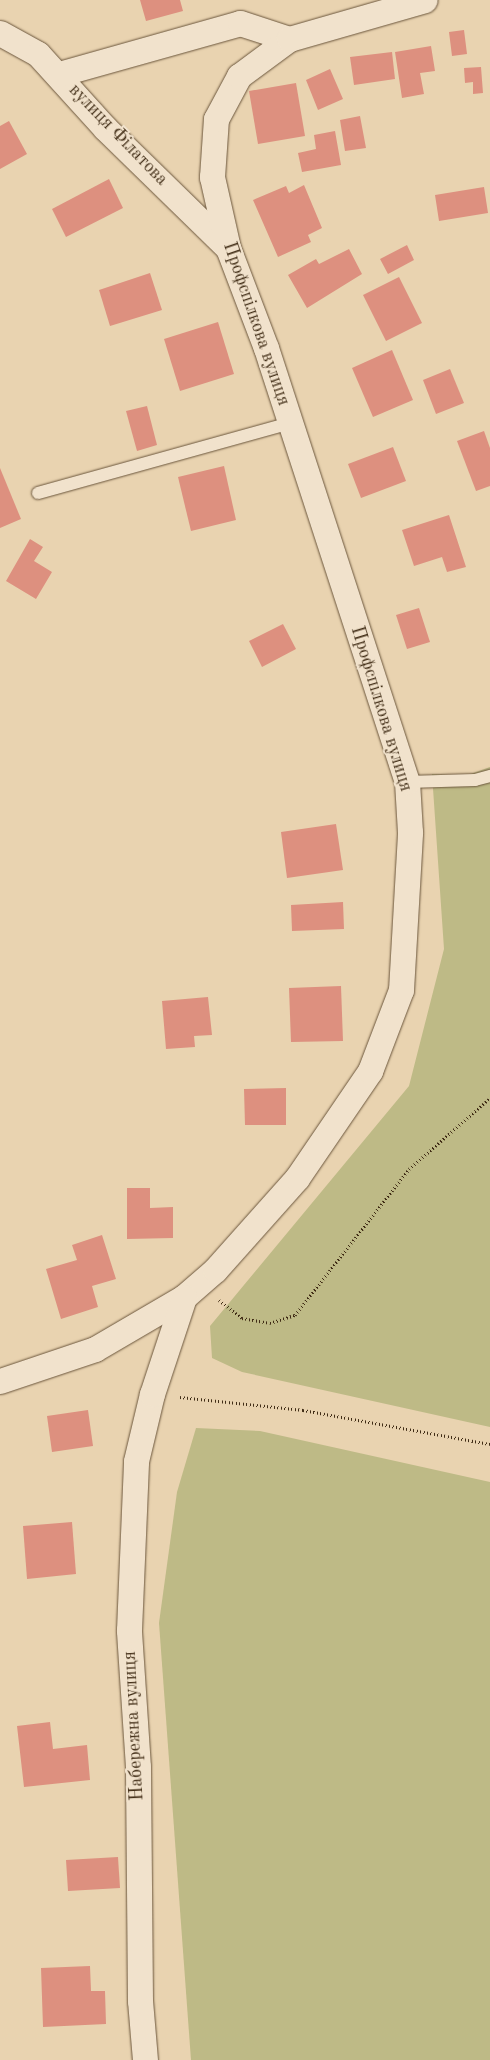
<!DOCTYPE html>
<html>
<head>
<meta charset="utf-8">
<style>
  body { margin:0 }
  #map { position:relative; width:490px; height:2060px; overflow:hidden; background:#e9d3b0; font-family:"Old Standard TT",serif }
  div>[style] { position:absolute }
  [style*='--x'] { left:calc(var(--x)*1px); top:calc(var(--y)*1px); width:calc(var(--w)*1px); rotate:calc(var(--a)*1deg) }
  .green>* { inset:0; background:#beba86 }
  .building>* { inset:0; background:#dd907f }
  .path>* { height:3px; margin-top:-1.5px; transform-origin:0; background:repeating-linear-gradient(90deg,#412d16 0 1px,transparent 0 3.5px) }
  .roads { filter:drop-shadow(0 0 1px #6b563c) drop-shadow(0 0 1px #6b563c) }
  .lane>* { height:12px; margin:-6px; padding:0 6px; transform-origin:6px; border-radius:6px; background:#f1e2cc }
  .street>* { height:25px; margin:-12.5px; padding:0 12.5px; transform-origin:12.5px; border-radius:12.5px; background:#f1e2cc }
  span { translate:-50% -50%; white-space:nowrap; text-align:center; line-height:1.15; -webkit-text-stroke:4px #f1e2cc; paint-order:stroke }
  .street-label { font-size:18px; color:#412d16 }
</style>
</head>
<body>
<div id="map">
  <div class="green">
    <div style="clip-path:polygon(490px 767px,490px 1427px,242px 1372px,212px 1358px,210px 1326px,409px 1086px,444px 949px,432px 774px,465px 776px)"></div>
    <div style="clip-path:polygon(196px 1428px,260px 1431px,490px 1482px,490px 2060px,191px 2060px,159px 1623px,177px 1492px)"></div>
  </div>
  <div class="building">
    <div style="clip-path:polygon(140px 0,180px 0,183px 11px,146px 21px)"></div>
    <div style="clip-path:polygon(464px 30px,467px 54px,452px 56px,449px 32px)"></div>
    <div style="clip-path:polygon(431px 46px,435px 71px,420px 73px,424px 94px,402px 98px,395px 52px)"></div>
    <div style="clip-path:polygon(392px 52px,395px 79px,354px 85px,350px 57px)"></div>
    <div style="clip-path:polygon(481px 67px,483px 93px,473px 94px,473px 82px,465px 83px,464px 68px)"></div>
    <div style="clip-path:polygon(330px 69px,343px 99px,318px 110px,306px 80px)"></div>
    <div style="clip-path:polygon(296px 83px,305px 136px,258px 144px,249px 91px)"></div>
    <div style="clip-path:polygon(360px 116px,366px 148px,345px 151px,340px 120px)"></div>
    <div style="clip-path:polygon(9px 121px,27px 154px,0 169px,0 126px)"></div>
    <div style="clip-path:polygon(335px 131px,341px 165px,302px 172px,298px 153px,316px 149px,314px 135px)"></div>
    <div style="clip-path:polygon(109px 179px,123px 208px,66px 237px,52px 209px)"></div>
    <div style="clip-path:polygon(304px 185px,322px 228px,308px 235px,311px 242px,278px 257px,253px 200px,286px 186px,289px 193px)"></div>
    <div style="clip-path:polygon(484px 187px,488px 213px,439px 221px,435px 195px)"></div>
    <div style="clip-path:polygon(407px 245px,414px 260px,388px 274px,380px 259px)"></div>
    <div style="clip-path:polygon(349px 249px,362px 274px,307px 308px,288px 275px,316px 259px,319px 264px)"></div>
    <div style="clip-path:polygon(150px 273px,162px 310px,110px 326px,99px 290px)"></div>
    <div style="clip-path:polygon(399px 277px,422px 323px,386px 341px,363px 295px)"></div>
    <div style="clip-path:polygon(218px 322px,234px 374px,180px 391px,164px 339px)"></div>
    <div style="clip-path:polygon(392px 350px,413px 400px,373px 417px,352px 368px)"></div>
    <div style="clip-path:polygon(450px 369px,464px 403px,436px 414px,423px 380px)"></div>
    <div style="clip-path:polygon(147px 406px,157px 445px,137px 451px,126px 411px)"></div>
    <div style="clip-path:polygon(484px 431px,490px 448px,490px 486px,476px 491px,457px 441px)"></div>
    <div style="clip-path:polygon(393px 447px,406px 481px,361px 498px,348px 464px)"></div>
    <div style="clip-path:polygon(224px 466px,236px 520px,191px 531px,178px 477px)"></div>
    <div style="clip-path:polygon(0 468px,21px 519px,0 528px)"></div>
    <div style="clip-path:polygon(449px 515px,466px 567px,447px 572px,442px 557px,414px 566px,402px 530px)"></div>
    <div style="clip-path:polygon(30px 539px,43px 547px,34px 561px,52px 572px,36px 599px,6px 581px)"></div>
    <div style="clip-path:polygon(419px 608px,430px 642px,407px 649px,396px 615px)"></div>
    <div style="clip-path:polygon(283px 624px,296px 649px,262px 667px,249px 641px)"></div>
    <div style="clip-path:polygon(336px 824px,343px 870px,287px 878px,281px 832px)"></div>
    <div style="clip-path:polygon(343px 902px,344px 929px,292px 931px,291px 905px)"></div>
    <div style="clip-path:polygon(341px 986px,343px 1041px,291px 1042px,289px 988px)"></div>
    <div style="clip-path:polygon(208px 997px,212px 1035px,194px 1036px,195px 1047px,166px 1049px,162px 1001px)"></div>
    <div style="clip-path:polygon(286px 1088px,286px 1125px,245px 1125px,244px 1089px)"></div>
    <div style="clip-path:polygon(127px 1188px,150px 1188px,150px 1208px,173px 1207px,173px 1238px,127px 1239px)"></div>
    <div style="clip-path:polygon(102px 1235px,116px 1279px,92px 1286px,98px 1307px,61px 1319px,46px 1269px,77px 1260px,72px 1245px)"></div>
    <div style="clip-path:polygon(88px 1410px,93px 1446px,52px 1452px,47px 1416px)"></div>
    <div style="clip-path:polygon(72px 1522px,76px 1574px,27px 1579px,23px 1526px)"></div>
    <div style="clip-path:polygon(50px 1722px,53px 1749px,87px 1745px,90px 1780px,24px 1787px,17px 1726px)"></div>
    <div style="clip-path:polygon(118px 1857px,120px 1888px,68px 1891px,66px 1860px)"></div>
    <div style="clip-path:polygon(90px 1966px,91px 1991px,105px 1991px,106px 2024px,43px 2027px,41px 1968px)"></div>
  </div>
  <div class="path">
    <div style="--x:219;--y:1300;--w:29;--a:38"></div>
    <div style="--x:242;--y:1318;--w:28;--a:10"></div>
    <div style="--x:270;--y:1323;--w:26;--a:-18"></div>
    <div style="--x:295;--y:1315;--w:185;--a:-52"></div>
    <div style="--x:409;--y:1169;--w:108;--a:-41.2"></div>
    <div style="--x:180;--y:1397;--w:124;--a:6"></div>
    <div style="--x:303;--y:1410;--w:190;--a:10.3"></div>
  </div>
  <div class="roads">
    <div class="lane">
      <div style="--x:38;--y:493;--w:262;--a:-15.5"></div>
      <div style="--x:407;--y:782;--w:68;--a:-1.7"></div>
      <div style="--x:475;--y:780;--w:16;--a:-15"></div>
    </div>
    <div class="street">
      <div style="--x:0;--y:33;--w:43;--a:28.9"></div>
      <div style="--x:38;--y:54;--w:100;--a:47.8"></div>
      <div style="--x:105;--y:128;--w:169;--a:44.3"></div>
      <div style="--x:59;--y:74;--w:188;--a:-15.7"></div>
      <div style="--x:240;--y:23;--w:52;--a:18.1"></div>
      <div style="--x:0;--y:1381;--w:100;--a:-18.6"></div>
      <div style="--x:95;--y:1349;--w:103;--a:-30.3"></div>
      <div style="--x:184;--y:1297;--w:41;--a:-41.1"></div>
      <div style="--x:215;--y:1270;--w:123;--a:-48.3"></div>
      <div style="--x:297;--y:1178;--w:130;--a:-55.7"></div>
      <div style="--x:370;--y:1071;--w:87;--a:-69.1"></div>
      <div style="--x:401;--y:990;--w:158;--a:-86.7"></div>
      <div style="--x:410;--y:832;--w:50;--a:-93.4"></div>
      <div style="--x:407;--y:782;--w:456;--a:-108"></div>
      <div style="--x:266;--y:348;--w:107;--a:-110.8"></div>
      <div style="--x:228;--y:248;--w:73;--a:-102.7"></div>
      <div style="--x:212;--y:177;--w:58;--a:-86.1"></div>
      <div style="--x:216;--y:119;--w:49;--a:-61.9"></div>
      <div style="--x:239;--y:76;--w:62;--a:-36.5"></div>
      <div style="--x:289;--y:39;--w:141;--a:-16"></div>
      <div style="--x:145;--y:2060;--w:59;--a:-94.8"></div>
      <div style="--x:140;--y:2001;--w:234;--a:-90.5"></div>
      <div style="--x:138;--y:1767;--w:137;--a:-93.8"></div>
      <div style="--x:129;--y:1630;--w:169;--a:-87.6"></div>
      <div style="--x:136;--y:1461;--w:69;--a:-76.6"></div>
      <div style="--x:152;--y:1394;--w:102;--a:-71.7"></div>
    </div>
  </div>
  <div class="street-label">
    <span style="left:118px;top:135px;rotate:46deg">вулиця Філатова</span>
    <span style="left:256px;top:324px;rotate:71deg">Профспілкова вулиця</span>
    <span style="left:381px;top:709px;rotate:73deg">Профспілкова вулиця</span>
    <span style="left:134px;top:1726px;rotate:-93deg">Набережна вулиця</span>
  </div>
</div>
</body>
</html>
